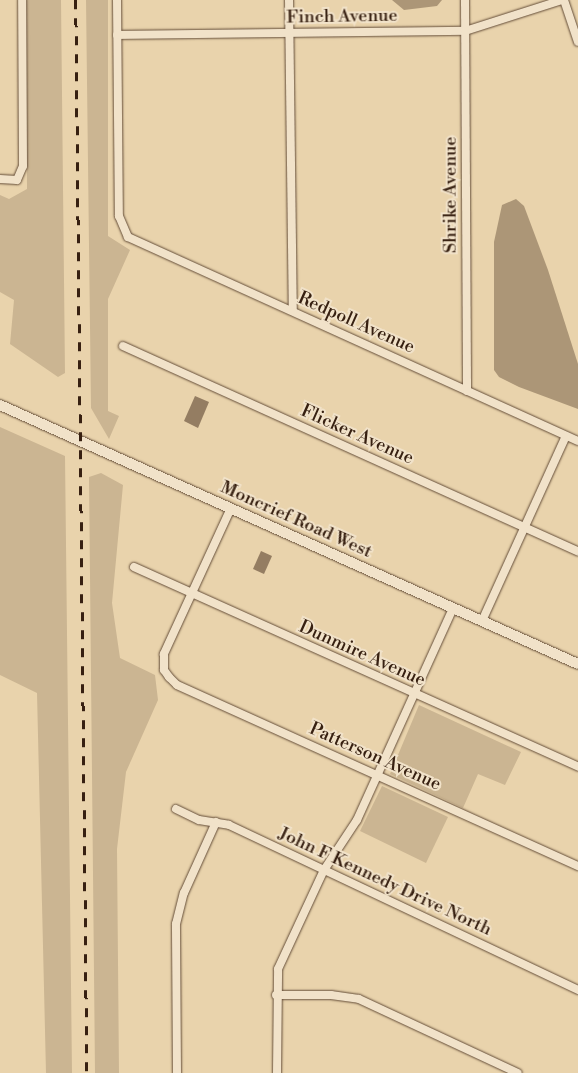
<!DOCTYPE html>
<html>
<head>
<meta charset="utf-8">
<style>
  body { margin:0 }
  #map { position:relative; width:578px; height:1073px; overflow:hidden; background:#e9d3ac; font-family:"Libre Bodoni",serif }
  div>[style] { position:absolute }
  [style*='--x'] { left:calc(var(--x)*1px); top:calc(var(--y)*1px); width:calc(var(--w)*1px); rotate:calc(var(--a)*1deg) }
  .green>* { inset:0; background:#cbb592 }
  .water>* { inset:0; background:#ac9677 }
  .building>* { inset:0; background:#947d62 }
  .roads { filter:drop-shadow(0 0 1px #644d38) drop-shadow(0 0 1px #644d38) }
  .minor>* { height:8px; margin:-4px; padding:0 4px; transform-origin:4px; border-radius:4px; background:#f1e2c9 }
  .tertiary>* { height:10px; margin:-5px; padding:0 5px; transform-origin:5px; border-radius:5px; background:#f1e2c9 }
  .rail>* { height:2.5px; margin-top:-1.25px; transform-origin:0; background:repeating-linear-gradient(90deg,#372011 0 9px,transparent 0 18px) }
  span { translate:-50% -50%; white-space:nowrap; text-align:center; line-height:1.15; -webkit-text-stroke:4px #f1e2c9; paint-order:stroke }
  .street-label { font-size:18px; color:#372011 }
</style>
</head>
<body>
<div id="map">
  <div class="green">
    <div style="clip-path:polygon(26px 0,61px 0,65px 373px,58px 377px,10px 344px,14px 300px,0 292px,0 195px,9px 199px,27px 189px)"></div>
    <div style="clip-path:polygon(86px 0,108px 0,108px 236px,130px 250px,108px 299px,108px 411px,119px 416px,109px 439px,91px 408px)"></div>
    <div style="clip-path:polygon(0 427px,65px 456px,72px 1073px,46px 1073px,37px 693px,0 675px)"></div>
    <div style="clip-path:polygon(101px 473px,123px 485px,112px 603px,120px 658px,155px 675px,158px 700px,126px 772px,117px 849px,119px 1073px,95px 1073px,89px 477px)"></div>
    <div style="clip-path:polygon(419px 705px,521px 752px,505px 785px,478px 774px,463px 808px,390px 774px)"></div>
    <div style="clip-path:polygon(382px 786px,448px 817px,426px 863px,360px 831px)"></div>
  </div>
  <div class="water">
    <div style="clip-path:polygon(392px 0,442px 0,437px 6px,404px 10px)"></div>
    <div style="clip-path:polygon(516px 199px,524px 206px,548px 270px,578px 364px,578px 409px,519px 387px,499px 377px,494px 370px,494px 242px,502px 205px)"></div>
  </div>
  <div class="building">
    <div style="clip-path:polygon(195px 396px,209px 402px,198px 428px,184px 421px)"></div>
    <div style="clip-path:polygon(261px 551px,272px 556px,264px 574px,253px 569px)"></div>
  </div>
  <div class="roads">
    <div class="minor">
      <div style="--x:117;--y:0;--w:216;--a:89.5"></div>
      <div style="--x:119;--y:216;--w:23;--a:67"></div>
      <div style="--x:128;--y:237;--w:494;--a:24.4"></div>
      <div style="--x:289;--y:0;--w:311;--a:89.3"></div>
      <div style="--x:465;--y:0;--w:391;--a:89.7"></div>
      <div style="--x:564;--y:0;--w:44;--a:71.6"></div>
      <div style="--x:117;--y:35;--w:348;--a:-0.7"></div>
      <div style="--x:465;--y:31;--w:102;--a:-17.7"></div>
      <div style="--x:0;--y:179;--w:17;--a:3"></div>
      <div style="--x:17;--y:180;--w:15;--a:-67"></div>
      <div style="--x:23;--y:166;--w:166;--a:-90.3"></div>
      <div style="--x:123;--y:346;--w:499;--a:24.3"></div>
      <div style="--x:231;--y:508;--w:161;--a:114.7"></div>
      <div style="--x:164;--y:654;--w:16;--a:90"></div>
      <div style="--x:164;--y:670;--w:9;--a:54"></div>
      <div style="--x:169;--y:677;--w:11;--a:45"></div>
      <div style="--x:177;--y:685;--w:440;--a:24.3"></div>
      <div style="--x:134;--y:567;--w:487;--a:24.2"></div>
      <div style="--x:482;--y:621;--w:203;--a:-65.6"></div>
      <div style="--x:176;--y:809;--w:25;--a:26"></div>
      <div style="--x:199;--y:820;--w:30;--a:9"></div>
      <div style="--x:229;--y:825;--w:386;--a:25.3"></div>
      <div style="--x:276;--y:995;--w:55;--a:0"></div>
      <div style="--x:331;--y:995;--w:28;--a:8"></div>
      <div style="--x:359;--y:999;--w:175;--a:25"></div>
      <div style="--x:177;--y:1073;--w:149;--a:-90.4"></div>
      <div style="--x:176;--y:924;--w:32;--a:-76"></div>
      <div style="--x:184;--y:893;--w:78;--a:-65.7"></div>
      <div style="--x:277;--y:1073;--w:104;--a:-89.4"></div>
      <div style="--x:278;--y:969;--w:109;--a:-65.1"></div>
      <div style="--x:324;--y:870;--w:60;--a:-56.6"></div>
      <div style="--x:357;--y:820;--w:233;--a:-65.6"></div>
    </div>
    <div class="tertiary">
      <div style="--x:0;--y:405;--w:633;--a:24.14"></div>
    </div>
  </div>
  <div class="rail">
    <div style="--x:76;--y:0;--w:1073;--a:89.41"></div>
  </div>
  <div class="street-label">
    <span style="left:342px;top:17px;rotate:-1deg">Finch Avenue</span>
    <span style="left:451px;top:195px;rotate:-90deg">Shrike Avenue</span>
    <span style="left:356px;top:323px;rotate:24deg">Redpoll Avenue</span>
    <span style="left:357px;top:435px;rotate:24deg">Flicker Avenue</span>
    <span style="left:296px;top:520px;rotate:24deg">Moncrief Road West</span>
    <span style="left:362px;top:654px;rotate:24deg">Dunmire Avenue</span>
    <span style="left:375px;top:757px;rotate:24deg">Patterson Avenue</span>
    <span style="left:385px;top:882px;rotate:25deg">John F Kennedy Drive North</span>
  </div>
</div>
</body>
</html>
